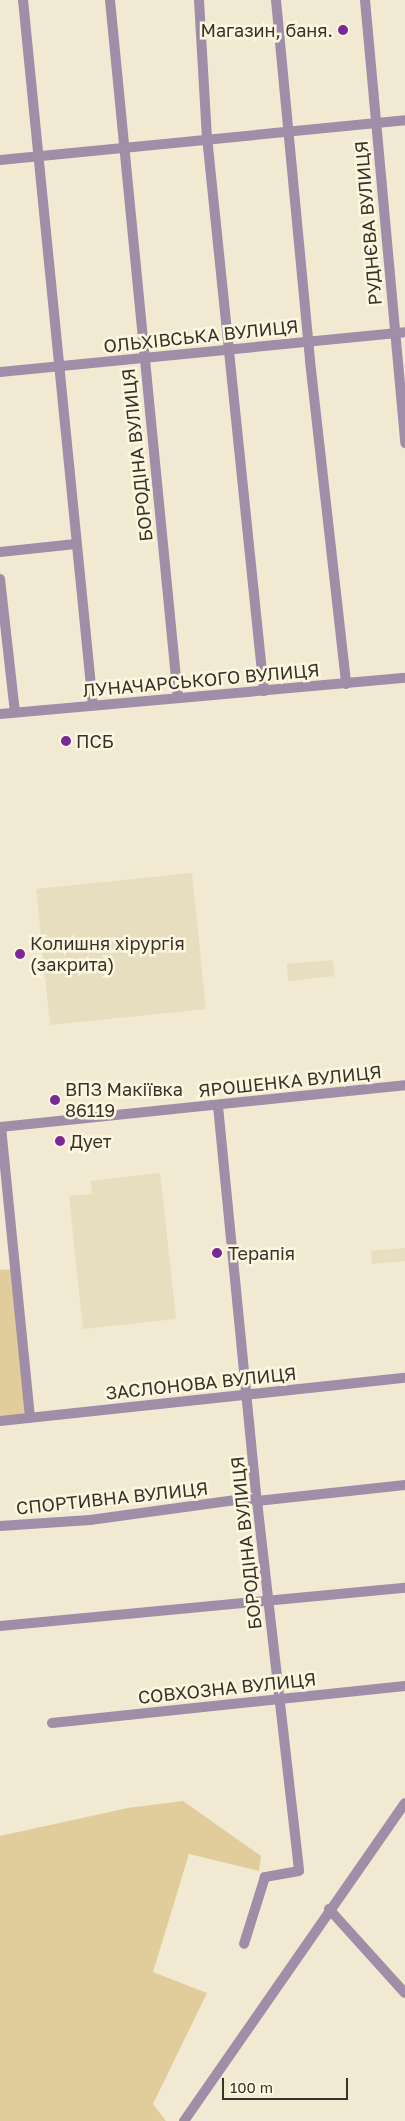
<!DOCTYPE html>
<html>
<head>
<meta charset="utf-8">
<style>
  body { margin:0 }
  #map { position:relative; width:405px; height:2121px; overflow:hidden; background:#f1e9d2; font-family:"Golos Text",sans-serif }
  div>[style] { position:absolute }
  [style*='--x'] { left:calc(var(--x)*1px); top:calc(var(--y)*1px); width:calc(var(--w)*1px); rotate:calc(var(--a)*1deg) }
  .built>* { inset:0; background:#e7ddbf }
  .green>* { inset:0; background:#e0cd9b }
  .minor>* { height:10px; margin:-5px; padding:0 5px; transform-origin:5px; border-radius:5px; background:#a08da8 }
  .tertiary>* { height:10px; margin:-5px; padding:0 5px; transform-origin:5px; border-radius:5px; background:#a08da8 }
  .dots>* { width:14px; height:14px; translate:-50% -50%; box-sizing:border-box; border:2px solid #fef6df; border-radius:50% }
  span { translate:-50% -50%; white-space:nowrap; text-align:center; line-height:1.15; -webkit-text-stroke:5px #fef6df; paint-order:stroke }
  .poi-label { font-size:18px; color:#36332b }
  .right { translate:-100% -50%; text-align:right }
  .left { translate:0 -50%; text-align:left }
  .street-label { font-size:18px; color:#36332b }
  .scale { position:absolute; left:222px; top:2078px; width:126px; height:22px; box-sizing:border-box; border:2px solid #36332b; border-top:0; padding-left:6px; font-size:15px; line-height:18px; white-space:nowrap; color:#36332b; -webkit-text-stroke:4px #fef6df; paint-order:stroke }
</style>
</head>
<body>
<div id="map">
  <div class="built">
    <div style="clip-path:polygon(192px 873px,206px 1009px,50px 1025px,36px 889px)"></div>
    <div style="clip-path:polygon(333px 960px,335px 976px,288px 981px,287px 964px)"></div>
    <div style="clip-path:polygon(160px 1173px,176px 1319px,83px 1329px,69px 1196px,92px 1194px,91px 1181px)"></div>
    <div style="clip-path:polygon(405px 1248px,405px 1261px,372px 1264px,371px 1251px)"></div>
  </div>
  <div class="green">
    <div style="clip-path:polygon(15px 1269px,30px 1418px,0 1421px,0 1270px)"></div>
    <div style="clip-path:polygon(183px 1801px,261px 1856px,259px 1871px,189px 1854px,153px 1972px,207px 1993px,153px 2104px,166px 2121px,0 2121px,0 1836px,128px 1808px)"></div>
  </div>
  <div class="minor">
    <div style="--x:23;--y:0;--w:709;--a:84.34"></div>
    <div style="--x:110;--y:0;--w:701;--a:84.44"></div>
    <div style="--x:199;--y:0;--w:137;--a:86.7"></div>
    <div style="--x:207;--y:137;--w:557;--a:84.13"></div>
    <div style="--x:276;--y:0;--w:363;--a:84.6"></div>
    <div style="--x:310;--y:361;--w:325;--a:83.6"></div>
    <div style="--x:0;--y:160;--w:407;--a:-5.6"></div>
    <div style="--x:0;--y:552;--w:76;--a:-6"></div>
    <div style="--x:0;--y:579;--w:134;--a:83.6"></div>
    <div style="--x:0;--y:714;--w:407;--a:-5.1"></div>
    <div style="--x:218;--y:1106;--w:397;--a:84.4"></div>
    <div style="--x:257;--y:1501;--w:372;--a:83.5"></div>
    <div style="--x:299;--y:1871;--w:35;--a:170"></div>
    <div style="--x:265;--y:1877;--w:70;--a:107.4"></div>
    <div style="--x:1;--y:1127;--w:292;--a:84.3"></div>
    <div style="--x:0;--y:1421;--w:407;--a:-6.1"></div>
    <div style="--x:0;--y:1526;--w:90;--a:-3.8"></div>
    <div style="--x:90;--y:1520;--w:162;--a:-7.8"></div>
    <div style="--x:251;--y:1498;--w:7;--a:27"></div>
    <div style="--x:257;--y:1501;--w:149;--a:-6.2"></div>
    <div style="--x:0;--y:1626;--w:407;--a:-5.4"></div>
    <div style="--x:52;--y:1723;--w:355;--a:-6"></div>
    <div style="--x:329;--y:1909;--w:113;--a:47.9"></div>
    <div style="--x:184;--y:2121;--w:387;--a:-55.2"></div>
  </div>
  <div class="tertiary">
    <div style="--x:365;--y:0;--w:445;--a:84.8"></div>
    <div style="--x:0;--y:372;--w:407;--a:-5.6"></div>
    <div style="--x:0;--y:1127;--w:407;--a:-5.9"></div>
  </div>
  <div class="dots">
    <div style="left:343px;top:30px;background:#7a2797"></div>
    <div style="left:66px;top:741px;background:#7a2797"></div>
    <div style="left:20px;top:954px;background:#7a2797"></div>
    <div style="left:55px;top:1100px;background:#7a2797"></div>
    <div style="left:60px;top:1141px;background:#7a2797"></div>
    <div style="left:217px;top:1253px;background:#7a2797"></div>
  </div>
  <div class="poi-label">
    <span class="right" style="left:333px;top:30px">Магазин, баня.</span>
    <span class="left" style="left:76px;top:741px">ПСБ</span>
    <span class="left" style="left:30px;top:954px">Колишня хірургія<br>(закрита)</span>
    <span class="left" style="left:65px;top:1100px">ВПЗ Макіївка<br>86119</span>
    <span class="left" style="left:70px;top:1141px">Дует</span>
    <span class="left" style="left:228px;top:1253px">Терапія</span>
  </div>
  <div class="street-label">
    <span style="left:368px;top:223px;rotate:-95deg">РУДНЄВА ВУЛИЦЯ</span>
    <span style="left:201px;top:336px;rotate:-6deg">ОЛЬХІВСЬКА ВУЛИЦЯ</span>
    <span style="left:137px;top:455px;rotate:-96deg">БОРОДІНА ВУЛИЦЯ</span>
    <span style="left:201px;top:680px;rotate:-5deg">ЛУНАЧАРСЬКОГО ВУЛИЦЯ</span>
    <span style="left:290px;top:1081px;rotate:-6deg">ЯРОШЕНКА ВУЛИЦЯ</span>
    <span style="left:201px;top:1383px;rotate:-6deg">ЗАСЛОНОВА ВУЛИЦЯ</span>
    <span style="left:112px;top:1498px;rotate:-6deg">СПОРТИВНА ВУЛИЦЯ</span>
    <span style="left:246px;top:1543px;rotate:-96deg">БОРОДІНА ВУЛИЦЯ</span>
    <span style="left:227px;top:1688px;rotate:-6deg">СОВХОЗНА ВУЛИЦЯ</span>
  </div>
  <div class="scale">100 m</div>
</div>
</body>
</html>
